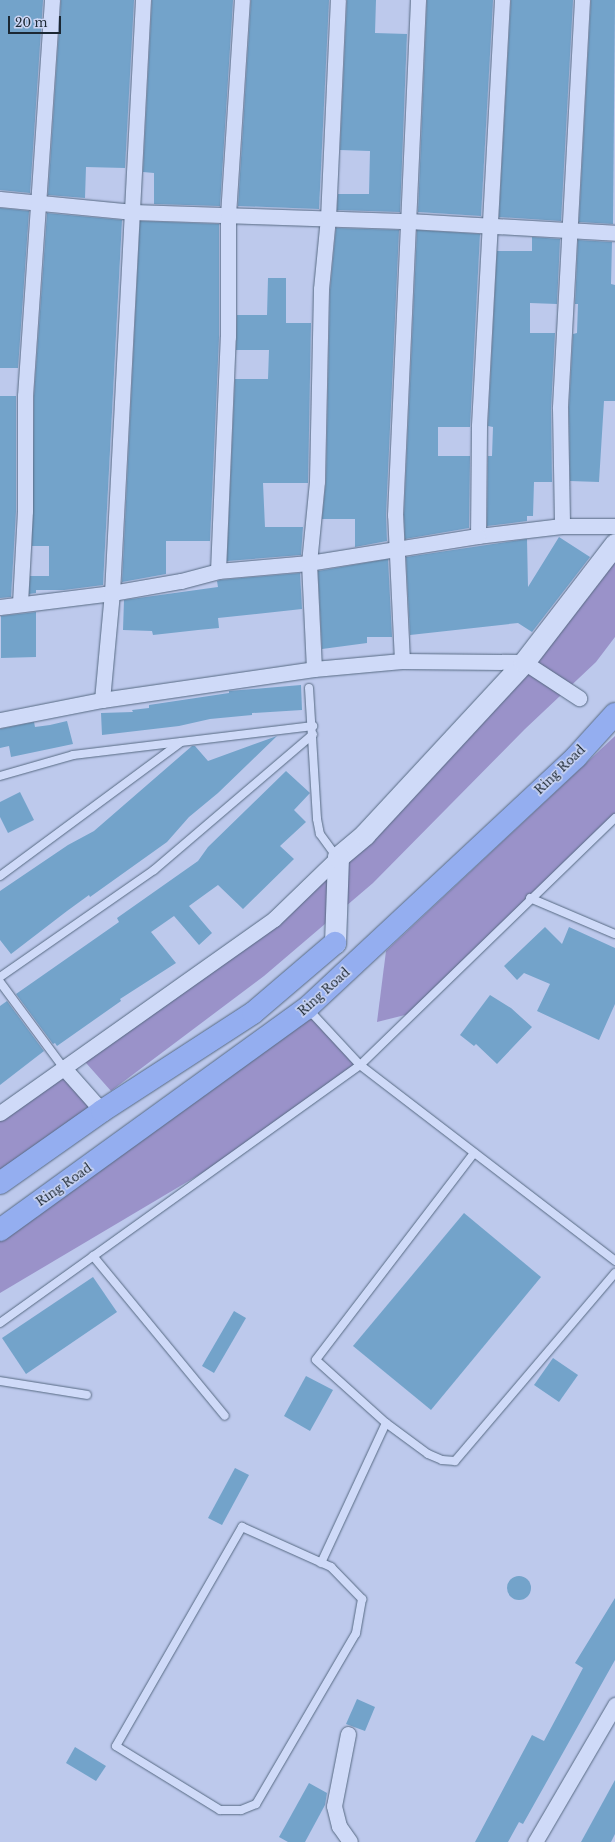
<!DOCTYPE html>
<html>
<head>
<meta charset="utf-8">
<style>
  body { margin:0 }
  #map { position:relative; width:615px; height:1842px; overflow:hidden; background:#bdc9ec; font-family:"Libre Baskerville",serif }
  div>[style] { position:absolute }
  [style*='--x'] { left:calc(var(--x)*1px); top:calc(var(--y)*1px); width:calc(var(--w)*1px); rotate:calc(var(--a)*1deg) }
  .green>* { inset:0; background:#9a92c9 }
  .building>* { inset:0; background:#73a3ca }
  .round { border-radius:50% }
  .roads { filter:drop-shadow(0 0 1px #576a83) drop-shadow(0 0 1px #576a83) }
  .lane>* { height:8px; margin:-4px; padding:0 4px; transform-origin:4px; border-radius:4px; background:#cfdaf8 }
  .street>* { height:15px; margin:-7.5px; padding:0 7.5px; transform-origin:7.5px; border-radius:7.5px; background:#cfdaf8 }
  .secondary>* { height:21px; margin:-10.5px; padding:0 10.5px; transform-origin:10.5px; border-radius:10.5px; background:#cfdaf8 }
  .primary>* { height:22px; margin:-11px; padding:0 11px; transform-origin:11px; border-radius:11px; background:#94aef0 }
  span { translate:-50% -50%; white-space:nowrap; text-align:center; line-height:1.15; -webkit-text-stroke:3px #ccd6f4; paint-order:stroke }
  .street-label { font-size:12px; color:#1b2733 }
  .scale { position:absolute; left:8px; top:16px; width:53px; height:18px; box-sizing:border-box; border:2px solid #1b2733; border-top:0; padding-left:5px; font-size:12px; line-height:14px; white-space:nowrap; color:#1b2733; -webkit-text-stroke:3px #ccd6f4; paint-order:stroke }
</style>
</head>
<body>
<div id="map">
  <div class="green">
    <div style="clip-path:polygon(615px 544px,615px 637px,596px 662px,525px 729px,373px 883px,264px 976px,111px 1091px,79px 1055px,274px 919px,338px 857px)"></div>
    <div style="clip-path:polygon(615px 736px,615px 818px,413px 1013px,377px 1022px,386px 951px)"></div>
    <div style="clip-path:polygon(307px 1008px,360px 1065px,251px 1144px,0 1293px,0 1230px)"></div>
    <div style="clip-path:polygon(63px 1067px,102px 1111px,0 1183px,0 1113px)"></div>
  </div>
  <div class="building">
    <div style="clip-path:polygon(0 0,43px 0,30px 193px,0 190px)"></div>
    <div style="clip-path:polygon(61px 0,134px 0,125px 168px,86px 167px,85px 198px,48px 195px)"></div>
    <div style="clip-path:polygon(152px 0,233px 0,220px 206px,154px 204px,154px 173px,143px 172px)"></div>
    <div style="clip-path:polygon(251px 0,329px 0,319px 209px,238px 206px)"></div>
    <div style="clip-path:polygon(347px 0,376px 0,375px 33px,407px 34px,400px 212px,337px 210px,338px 194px,369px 194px,370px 151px,340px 150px)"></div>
    <div style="clip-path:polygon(427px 0,493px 0,481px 216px,418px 212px)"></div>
    <div style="clip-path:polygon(511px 0,573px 0,561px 221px,499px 217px)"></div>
    <div style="clip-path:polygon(591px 0,615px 0,613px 224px,579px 222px)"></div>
    <div style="clip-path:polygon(0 208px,29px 211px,18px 368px,0 368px)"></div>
    <div style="clip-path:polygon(47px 213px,122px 220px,103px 585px,64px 590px,36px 590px,36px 593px,29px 594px,30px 576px,49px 576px,49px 546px,32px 546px,34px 396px)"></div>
    <div style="clip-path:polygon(140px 221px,219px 224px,219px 337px,210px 541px,166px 541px,166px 574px,122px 582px)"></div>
    <div style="clip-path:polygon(336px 228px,399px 230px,386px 515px,387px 541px,355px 547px,355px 519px,322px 519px,326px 481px,330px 290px)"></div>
    <div style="clip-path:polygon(417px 230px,480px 234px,470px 427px,438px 427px,438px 456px,470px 456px,469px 528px,405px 539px,404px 515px)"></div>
    <div style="clip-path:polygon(532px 237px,560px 239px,557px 304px,530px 303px,530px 333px,555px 333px,551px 408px,552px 482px,534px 482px,533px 516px,527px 516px,527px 521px,487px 526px,488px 456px,492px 456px,493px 427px,488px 426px,497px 251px,532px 251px)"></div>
    <div style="clip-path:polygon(578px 240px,612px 242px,611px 284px,615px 285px,615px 401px,604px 401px,599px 482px,570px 481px,569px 408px,573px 334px,577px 333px,578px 304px,575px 304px)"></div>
    <div style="clip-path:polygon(268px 278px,286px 278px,286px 323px,311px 323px,308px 483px,263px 483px,265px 527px,303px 527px,301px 555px,227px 561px,235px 379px,268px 379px,269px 350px,236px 350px,237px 315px,267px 315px)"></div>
    <div style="clip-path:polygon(0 396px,16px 396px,16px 511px,11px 597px,0 598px)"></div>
    <div style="clip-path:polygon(559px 537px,590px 557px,532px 632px,518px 623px,410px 635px,406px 557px,527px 539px,528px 587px)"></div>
    <div style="clip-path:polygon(388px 559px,392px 637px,367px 637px,367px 643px,322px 649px,318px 571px)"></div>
    <div style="clip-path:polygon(300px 573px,302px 609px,218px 618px,219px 628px,198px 630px,153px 635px,152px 631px,123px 630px,124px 600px,218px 587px,217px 581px,220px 580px)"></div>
    <div style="clip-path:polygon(36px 612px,36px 657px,1px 658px,1px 616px)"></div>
    <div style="clip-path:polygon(301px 685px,302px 710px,252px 713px,252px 715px,210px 719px,179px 726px,102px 735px,101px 713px,133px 712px,132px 710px,149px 708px,149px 705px,229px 693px,229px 691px)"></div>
    <div style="clip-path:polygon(67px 721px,73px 744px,11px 757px,9px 746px,0 748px,0 729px,34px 722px,35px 727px,50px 725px)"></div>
    <div style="clip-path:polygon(277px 736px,218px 793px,189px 817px,167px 842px,90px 897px,89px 895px,67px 911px,11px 954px,0 940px,0 891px,68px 845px,94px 831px,192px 746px,195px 746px,208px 761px)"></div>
    <div style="clip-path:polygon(286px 771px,310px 793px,294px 810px,306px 822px,280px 846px,294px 859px,243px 909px,218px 885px,189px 906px,212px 933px,199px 945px,174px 916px,151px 932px,176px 963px,120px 999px,121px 1001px,57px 1046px,55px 1043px,53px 1044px,16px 994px,119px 922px,117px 918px,198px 861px,208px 847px)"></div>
    <div style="clip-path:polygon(20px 792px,34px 820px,8px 833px,0 817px,0 802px)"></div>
    <div style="clip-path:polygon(545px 927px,562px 944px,569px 927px,615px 948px,615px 1004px,599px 1040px,537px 1011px,550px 984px,524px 973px,517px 980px,504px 966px)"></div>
    <div style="clip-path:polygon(490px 995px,511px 1008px,532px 1027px,497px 1064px,476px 1044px,474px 1046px,460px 1035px)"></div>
    <div style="clip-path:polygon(7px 1001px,44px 1051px,0 1085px,0 1006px)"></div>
    <div style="clip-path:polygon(464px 1213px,541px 1277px,431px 1410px,353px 1346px)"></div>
    <div style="clip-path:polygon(93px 1277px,117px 1312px,26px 1374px,2px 1338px)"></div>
    <div style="clip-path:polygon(234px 1311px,246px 1318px,214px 1373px,202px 1366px)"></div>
    <div style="clip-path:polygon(553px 1358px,578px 1375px,559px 1402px,534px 1385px)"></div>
    <div style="clip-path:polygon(306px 1376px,333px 1390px,310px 1431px,284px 1416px)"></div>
    <div style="clip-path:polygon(235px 1468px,249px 1475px,222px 1525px,208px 1518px)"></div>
    <div class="round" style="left:507px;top:1576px;width:24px;height:24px"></div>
    <div style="clip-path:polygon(615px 1598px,615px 1660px,523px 1824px,519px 1822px,508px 1842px,475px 1842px,532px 1735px,544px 1741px,583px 1668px,575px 1663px)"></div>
    <div style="clip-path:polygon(357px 1699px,375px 1707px,365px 1731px,346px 1724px)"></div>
    <div style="clip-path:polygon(75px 1747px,106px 1766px,96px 1781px,66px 1763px)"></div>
    <div style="clip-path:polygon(615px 1780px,615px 1834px,611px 1842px,581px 1842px)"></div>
    <div style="clip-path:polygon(309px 1783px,327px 1793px,325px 1805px,305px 1842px,288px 1842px,279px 1837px)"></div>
  </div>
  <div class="roads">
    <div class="lane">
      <div style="--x:309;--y:688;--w:131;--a:86.5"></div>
      <div style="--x:317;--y:819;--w:15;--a:79"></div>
      <div style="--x:320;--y:834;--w:29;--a:54"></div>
      <div style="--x:0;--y:776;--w:76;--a:-16"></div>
      <div style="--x:73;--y:755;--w:242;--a:-6.9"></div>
      <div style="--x:615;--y:818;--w:355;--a:135.9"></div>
      <div style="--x:360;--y:1065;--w:322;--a:37.5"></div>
      <div style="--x:0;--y:876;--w:225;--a:-36.5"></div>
      <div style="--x:530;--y:898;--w:92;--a:23"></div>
      <div style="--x:0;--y:977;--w:188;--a:-34.8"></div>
      <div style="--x:154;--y:870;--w:209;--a:-40.5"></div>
      <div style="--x:0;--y:982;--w:106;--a:53.5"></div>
      <div style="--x:474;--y:1153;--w:260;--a:127.4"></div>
      <div style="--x:316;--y:1360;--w:94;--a:42"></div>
      <div style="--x:386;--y:1423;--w:52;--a:36.4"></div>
      <div style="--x:428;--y:1454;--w:15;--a:23"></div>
      <div style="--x:442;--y:1460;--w:13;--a:4"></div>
      <div style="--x:455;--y:1461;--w:247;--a:-49.6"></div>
      <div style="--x:93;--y:1256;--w:207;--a:50.5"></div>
      <div style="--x:0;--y:1323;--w:443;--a:-35.6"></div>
      <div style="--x:360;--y:1065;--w:76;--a:-132.9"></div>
      <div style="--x:0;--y:1381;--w:88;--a:9.1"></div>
      <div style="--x:242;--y:1527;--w:98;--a:24.2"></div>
      <div style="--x:331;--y:1567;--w:45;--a:45.9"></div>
      <div style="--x:362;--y:1599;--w:35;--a:100"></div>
      <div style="--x:356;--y:1633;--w:198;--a:120.3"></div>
      <div style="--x:256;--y:1804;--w:16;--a:158"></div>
      <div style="--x:241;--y:1810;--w:21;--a:180"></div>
      <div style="--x:220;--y:1810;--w:122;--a:-148.4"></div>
      <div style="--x:116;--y:1746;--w:253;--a:-60.1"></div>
      <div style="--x:321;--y:1563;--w:154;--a:-65.1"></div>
    </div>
    <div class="street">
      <div style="--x:502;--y:0;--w:427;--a:93.1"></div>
      <div style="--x:479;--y:426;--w:110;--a:90.5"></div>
      <div style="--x:478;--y:536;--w:85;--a:-6.8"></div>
      <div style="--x:582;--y:0;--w:409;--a:93.1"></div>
      <div style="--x:560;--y:408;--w:118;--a:89"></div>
      <div style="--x:562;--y:526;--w:53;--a:0"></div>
      <div style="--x:0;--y:199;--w:134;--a:5.6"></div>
      <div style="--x:133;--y:212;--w:276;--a:1.9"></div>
      <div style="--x:409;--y:221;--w:206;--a:3.3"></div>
      <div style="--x:218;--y:571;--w:234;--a:-87.6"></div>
      <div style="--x:228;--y:337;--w:122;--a:-90"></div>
      <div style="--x:228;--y:215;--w:215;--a:-86.3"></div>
      <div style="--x:20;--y:603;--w:92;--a:-86.9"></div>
      <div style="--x:25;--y:511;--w:115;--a:-90"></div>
      <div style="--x:25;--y:396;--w:397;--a:-86.1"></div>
      <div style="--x:0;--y:607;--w:113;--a:-7.1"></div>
      <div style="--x:112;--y:593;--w:70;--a:-9.9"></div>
      <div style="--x:181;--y:581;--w:38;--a:-15"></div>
      <div style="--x:218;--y:571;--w:91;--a:-5"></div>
      <div style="--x:309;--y:563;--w:171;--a:-9.1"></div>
      <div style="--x:402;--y:661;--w:146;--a:-92.7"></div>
      <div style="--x:395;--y:515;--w:516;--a:-87.44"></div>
      <div style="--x:314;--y:669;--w:106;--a:-92.7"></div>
      <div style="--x:309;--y:563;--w:82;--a:-84.4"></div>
      <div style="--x:317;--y:481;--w:192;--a:-88.8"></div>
      <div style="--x:321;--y:289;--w:71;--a:-84.4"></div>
      <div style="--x:328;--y:218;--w:218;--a:-87.4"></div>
      <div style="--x:102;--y:700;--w:107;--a:-84.7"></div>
      <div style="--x:112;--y:593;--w:594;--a:-87.01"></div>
      <div style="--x:0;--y:720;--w:104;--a:-11.1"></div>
      <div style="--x:102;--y:700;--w:214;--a:-8.3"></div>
      <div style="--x:314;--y:669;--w:88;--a:-5.2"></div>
      <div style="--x:402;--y:661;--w:122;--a:0.5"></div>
      <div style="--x:524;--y:662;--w:66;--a:33.2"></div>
      <div style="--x:63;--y:1067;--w:59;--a:48.4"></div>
      <div style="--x:0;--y:1113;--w:336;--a:-35.3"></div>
      <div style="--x:274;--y:919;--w:89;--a:-44.1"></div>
      <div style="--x:348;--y:1734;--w:73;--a:101"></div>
      <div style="--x:334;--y:1806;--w:21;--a:76"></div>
      <div style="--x:339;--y:1826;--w:19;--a:55"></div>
      <div style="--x:535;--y:1842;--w:159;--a:-59.7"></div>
    </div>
    <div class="secondary">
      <div style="--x:335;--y:943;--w:86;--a:-88"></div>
      <div style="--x:338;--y:857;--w:35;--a:-40"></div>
      <div style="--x:365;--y:834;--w:234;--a:-47.2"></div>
      <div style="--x:524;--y:662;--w:149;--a:-52.4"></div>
    </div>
    <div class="primary">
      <div style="--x:0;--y:1183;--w:125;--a:-35.2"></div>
      <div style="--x:102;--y:1111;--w:180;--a:-33"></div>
      <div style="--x:253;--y:1013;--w:108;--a:-40.5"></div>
      <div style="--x:0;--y:1230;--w:379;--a:-35.9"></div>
      <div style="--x:307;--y:1008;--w:368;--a:-43"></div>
      <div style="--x:576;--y:757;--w:58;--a:-47.8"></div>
    </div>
  </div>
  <div class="street-label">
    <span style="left:560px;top:770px;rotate:-44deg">Ring Road</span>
    <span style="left:324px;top:992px;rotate:-42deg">Ring Road</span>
    <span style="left:64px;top:1185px;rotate:-35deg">Ring Road</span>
  </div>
  <div class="scale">20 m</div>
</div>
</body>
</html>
